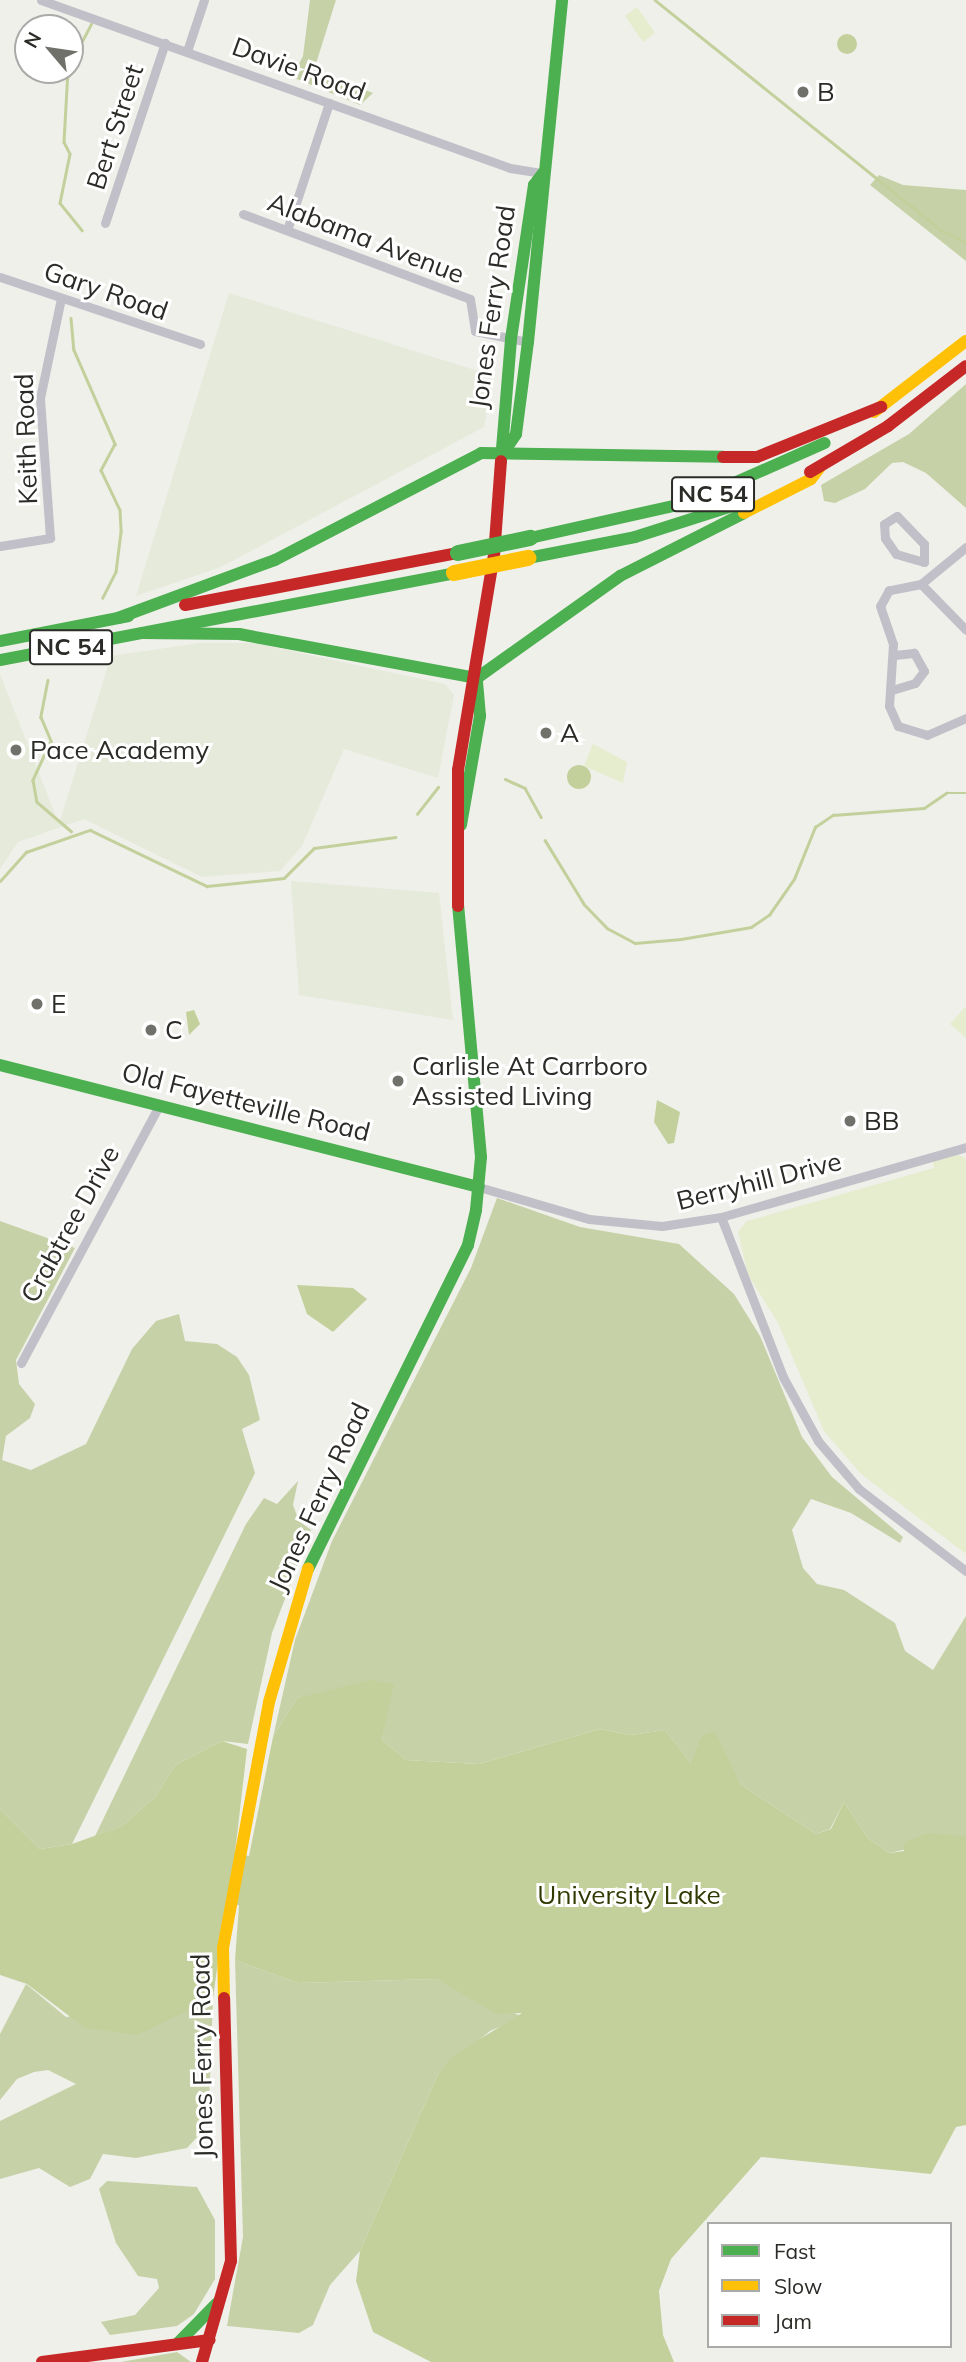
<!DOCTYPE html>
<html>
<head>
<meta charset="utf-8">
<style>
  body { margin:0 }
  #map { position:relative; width:966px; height:2362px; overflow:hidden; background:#eff0ea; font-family:Mulish,sans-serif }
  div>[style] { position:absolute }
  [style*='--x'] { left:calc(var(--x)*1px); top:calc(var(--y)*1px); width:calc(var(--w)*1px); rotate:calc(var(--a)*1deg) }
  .built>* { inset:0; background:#e6eadb }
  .green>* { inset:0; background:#e5edce }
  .forest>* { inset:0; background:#c7d1a7 }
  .water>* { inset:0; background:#c3d09c }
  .round { border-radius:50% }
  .stream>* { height:2.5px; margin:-1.25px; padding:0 1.25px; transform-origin:1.25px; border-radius:1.25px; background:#c3d09c }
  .street>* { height:9px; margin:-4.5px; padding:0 4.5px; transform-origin:4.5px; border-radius:4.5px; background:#c1c0c9 }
  .fast>* { height:12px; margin:-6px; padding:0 6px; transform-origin:6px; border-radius:6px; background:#4caf50 }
  .slow>* { height:12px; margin:-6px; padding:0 6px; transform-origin:6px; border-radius:6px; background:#ffc107 }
  .jam>* { height:12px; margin:-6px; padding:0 6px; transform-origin:6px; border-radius:6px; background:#c62828 }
  .fast-bridge>* { height:16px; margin:-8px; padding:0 8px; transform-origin:8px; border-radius:8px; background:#4caf50 }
  .slow-bridge>* { height:16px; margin:-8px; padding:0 8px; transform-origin:8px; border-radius:8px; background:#ffc107 }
  .dots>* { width:19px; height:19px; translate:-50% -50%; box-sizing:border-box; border:4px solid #fff; border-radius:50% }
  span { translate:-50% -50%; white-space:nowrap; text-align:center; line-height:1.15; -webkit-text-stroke:6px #fff; paint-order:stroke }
  .shield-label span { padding:2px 5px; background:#fff; border:2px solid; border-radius:5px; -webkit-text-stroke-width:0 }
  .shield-label { font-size:24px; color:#2b2c27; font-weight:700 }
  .street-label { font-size:26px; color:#2b2c27 }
  .poi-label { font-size:26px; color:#2b2c27 }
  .left { translate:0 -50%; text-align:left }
  .park-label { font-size:26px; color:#2f3901 }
  .legend { position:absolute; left:707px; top:2222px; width:245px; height:126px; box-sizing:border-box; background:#fff; border:2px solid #aaaba9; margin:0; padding:9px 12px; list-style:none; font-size:21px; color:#2b2c27 }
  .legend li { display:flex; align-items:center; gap:14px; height:35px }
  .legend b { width:35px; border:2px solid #aaaba9 }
  .north { position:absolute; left:14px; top:14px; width:70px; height:70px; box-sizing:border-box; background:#fff; border:2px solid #aaaba9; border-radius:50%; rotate:299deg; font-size:19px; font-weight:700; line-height:28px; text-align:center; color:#2b2c27 }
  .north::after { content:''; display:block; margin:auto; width:24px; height:32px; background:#70716b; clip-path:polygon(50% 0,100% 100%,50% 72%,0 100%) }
</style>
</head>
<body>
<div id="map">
  <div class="built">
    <div style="clip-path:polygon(229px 293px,494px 376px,484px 427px,221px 567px,136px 596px)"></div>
    <div style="clip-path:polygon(199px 643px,254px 643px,445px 684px,454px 695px,438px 778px,344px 749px,302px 846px,280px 871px,202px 877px,84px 819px,18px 842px,0 869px,0 674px,59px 824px,111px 656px)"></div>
    <div style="clip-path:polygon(291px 881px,439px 893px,453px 1020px,299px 995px)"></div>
  </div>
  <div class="green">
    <div style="clip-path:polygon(637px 7px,655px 33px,643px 42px,625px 16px)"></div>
    <div style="clip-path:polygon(593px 744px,627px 762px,623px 783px,584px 766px)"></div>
    <div style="clip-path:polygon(966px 1006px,966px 1038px,950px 1024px)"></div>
    <div style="clip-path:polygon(954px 1152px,966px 1159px,966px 1554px,861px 1474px,824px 1431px,778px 1323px,748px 1275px,738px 1232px,747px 1221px,934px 1168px,932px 1159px)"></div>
  </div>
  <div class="forest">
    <div style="clip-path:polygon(310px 0,336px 0,314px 70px,373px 93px,360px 105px,292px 77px,303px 56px)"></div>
    <div style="clip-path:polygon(879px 175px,903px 185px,966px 190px,966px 261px,870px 185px)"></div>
    <div style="clip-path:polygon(966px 384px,966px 508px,926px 473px,903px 462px,892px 463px,865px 489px,835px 503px,824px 501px,821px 485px,909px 434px)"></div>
    <div style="clip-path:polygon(497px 1198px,580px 1227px,679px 1244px,734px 1294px,760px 1336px,802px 1437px,832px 1477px,903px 1537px,900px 1543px,851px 1513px,811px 1499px,792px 1530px,803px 1568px,817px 1584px,844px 1590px,895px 1623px,905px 1651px,933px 1670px,966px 1616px,966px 1836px,889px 1853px,868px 1838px,844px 1802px,830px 1829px,816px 1834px,740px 1784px,719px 1748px,691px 1763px,665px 1730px,631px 1735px,600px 1729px,479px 1764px,406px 1760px,382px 1740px,393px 1684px,297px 1698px,273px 1737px,295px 1640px,332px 1541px,471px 1268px)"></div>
    <div style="clip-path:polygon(0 1221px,75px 1248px,16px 1360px,19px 1384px,35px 1404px,30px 1418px,6px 1436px,2px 1460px,31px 1470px,86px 1444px,132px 1349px,156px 1321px,179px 1314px,185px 1341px,217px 1344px,237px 1357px,249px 1375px,260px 1420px,242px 1429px,255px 1473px,72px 1844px,40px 1849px,0 1809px)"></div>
    <div style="clip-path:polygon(298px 1481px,293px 1505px,299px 1521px,311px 1530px,272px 1633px,248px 1744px,222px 1741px,175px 1765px,156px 1796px,122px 1826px,95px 1836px,246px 1524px,264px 1498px,277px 1504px)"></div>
    <div style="clip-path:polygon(235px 1960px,298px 1983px,436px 1979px,523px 2017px,490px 2031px,438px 2074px,360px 2251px,330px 2285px,313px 2325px,299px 2333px,227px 2326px,243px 2237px)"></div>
    <div style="clip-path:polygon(26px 1984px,66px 2017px,213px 1999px,209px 2104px,200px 2134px,187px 2148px,136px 2158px,103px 2154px,90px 2179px,70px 2187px,39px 2168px,0 2179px,0 2121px,76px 2084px,48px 2070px,34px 2072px,17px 2079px,0 2100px,0 2034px)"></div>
    <div style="clip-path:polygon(107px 2181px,197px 2187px,215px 2220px,215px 2279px,194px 2314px,177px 2326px,110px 2335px,101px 2322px,135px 2315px,159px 2288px,157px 2279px,138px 2276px,116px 2243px,99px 2189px)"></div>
    <div style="clip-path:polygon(177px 2352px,191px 2362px,121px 2362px)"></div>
  </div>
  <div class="water">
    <div class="round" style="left:837px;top:34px;width:20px;height:20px"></div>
    <div class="round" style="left:567px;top:765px;width:24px;height:24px"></div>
    <div style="clip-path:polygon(194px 1010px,200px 1024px,189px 1035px,186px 1012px)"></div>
    <div style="clip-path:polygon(657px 1100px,680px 1112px,674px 1143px,668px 1144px,654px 1122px)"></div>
    <div style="clip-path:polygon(297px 1285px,353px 1288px,367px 1299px,333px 1332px,307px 1314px)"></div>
    <div style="clip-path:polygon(370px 1680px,394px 1684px,382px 1740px,406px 1760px,479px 1764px,600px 1729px,631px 1735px,665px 1730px,691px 1763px,702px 1735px,715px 1731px,740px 1784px,816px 1834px,831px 1829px,844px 1802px,868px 1838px,889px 1853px,904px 1851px,903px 1843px,927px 1833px,966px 1836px,966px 2125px,956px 2127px,931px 2174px,761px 2157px,671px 2259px,659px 2291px,663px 2335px,674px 2362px,431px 2362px,373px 2332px,356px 2281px,360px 2251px,438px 2074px,454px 2055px,522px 2013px,497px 2014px,436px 1979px,298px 1983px,235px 1960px,239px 1905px,225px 1907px,213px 1999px,137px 2035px,85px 2028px,27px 1984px,0 1975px,0 1809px,40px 1849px,72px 1844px,122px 1826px,156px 1796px,175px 1765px,222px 1741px,247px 1749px,235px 1853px,249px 1856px,273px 1737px,297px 1698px)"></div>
  </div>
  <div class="stream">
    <div style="--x:655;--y:0;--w:367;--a:38.8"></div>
    <div style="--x:941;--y:230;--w:28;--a:26"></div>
    <div style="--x:70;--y:64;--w:45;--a:-62.3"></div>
    <div style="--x:68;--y:70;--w:72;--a:93.2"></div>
    <div style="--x:64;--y:142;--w:13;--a:63"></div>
    <div style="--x:70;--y:154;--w:50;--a:101.5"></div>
    <div style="--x:60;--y:203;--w:35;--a:51"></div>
    <div style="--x:71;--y:318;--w:32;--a:85"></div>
    <div style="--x:74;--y:350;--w:103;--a:66.4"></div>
    <div style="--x:115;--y:444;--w:30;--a:118"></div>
    <div style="--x:101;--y:470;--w:44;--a:64.6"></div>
    <div style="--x:120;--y:510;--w:22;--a:87"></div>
    <div style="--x:121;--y:532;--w:40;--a:97.1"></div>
    <div style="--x:116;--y:572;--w:29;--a:117"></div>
    <div style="--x:48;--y:680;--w:38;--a:101"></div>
    <div style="--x:41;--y:717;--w:26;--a:67"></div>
    <div style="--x:51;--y:741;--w:43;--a:114.8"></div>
    <div style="--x:33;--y:780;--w:22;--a:80"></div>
    <div style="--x:37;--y:802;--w:45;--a:40.5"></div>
    <div style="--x:505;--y:779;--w:22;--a:24"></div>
    <div style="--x:525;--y:788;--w:33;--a:61"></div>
    <div style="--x:417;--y:814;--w:34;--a:-52"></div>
    <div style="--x:545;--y:840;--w:75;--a:58.6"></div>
    <div style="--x:584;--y:904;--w:33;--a:46"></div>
    <div style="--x:607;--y:928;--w:32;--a:28"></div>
    <div style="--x:635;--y:943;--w:46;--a:-5"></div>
    <div style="--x:681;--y:939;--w:71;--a:-9.7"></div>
    <div style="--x:751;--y:927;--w:22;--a:-34"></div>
    <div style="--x:769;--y:915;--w:44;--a:-55.2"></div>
    <div style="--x:794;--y:879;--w:56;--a:-68"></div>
    <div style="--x:815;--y:827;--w:22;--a:-34"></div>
    <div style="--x:833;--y:815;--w:91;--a:-4.4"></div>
    <div style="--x:924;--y:808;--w:27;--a:-34"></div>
    <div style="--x:946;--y:793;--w:20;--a:0"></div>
    <div style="--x:0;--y:881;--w:39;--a:-48"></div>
    <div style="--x:26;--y:852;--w:68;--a:-19"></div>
    <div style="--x:90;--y:830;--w:130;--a:25.6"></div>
    <div style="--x:207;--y:886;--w:77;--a:-5.9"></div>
    <div style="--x:284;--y:878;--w:42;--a:-45"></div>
    <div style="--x:314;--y:848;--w:82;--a:-7.7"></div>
  </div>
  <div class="street">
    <div style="--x:41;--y:0;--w:498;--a:19.7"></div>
    <div style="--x:510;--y:168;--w:33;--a:9"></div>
    <div style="--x:187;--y:51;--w:54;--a:-71.6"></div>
    <div style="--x:243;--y:214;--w:242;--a:20.5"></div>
    <div style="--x:470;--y:299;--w:32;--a:81"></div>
    <div style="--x:475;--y:331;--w:54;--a:11.7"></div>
    <div style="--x:105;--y:223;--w:190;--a:-71.6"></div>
    <div style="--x:287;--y:230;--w:134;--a:-71.7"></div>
    <div style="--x:0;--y:277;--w:211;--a:18.5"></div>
    <div style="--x:897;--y:516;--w:39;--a:46"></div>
    <div style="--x:924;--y:544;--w:18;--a:90"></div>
    <div style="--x:924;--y:562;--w:29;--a:-164"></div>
    <div style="--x:896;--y:554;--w:19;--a:-125"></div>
    <div style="--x:885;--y:538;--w:14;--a:-94"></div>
    <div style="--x:884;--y:524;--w:15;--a:-32"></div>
    <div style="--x:0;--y:546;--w:51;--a:-9.1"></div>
    <div style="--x:50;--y:538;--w:140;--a:-94.1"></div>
    <div style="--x:40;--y:398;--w:102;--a:-78.1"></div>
    <div style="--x:966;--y:547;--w:58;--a:140.6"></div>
    <div style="--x:921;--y:584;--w:33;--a:169"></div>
    <div style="--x:889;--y:590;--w:18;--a:119"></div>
    <div style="--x:880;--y:606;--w:40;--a:71.1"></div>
    <div style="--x:893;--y:644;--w:62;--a:93.7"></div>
    <div style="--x:889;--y:706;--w:22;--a:66"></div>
    <div style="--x:898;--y:726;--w:30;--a:17"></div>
    <div style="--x:927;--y:735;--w:43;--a:-23.6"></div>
    <div style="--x:921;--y:584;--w:64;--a:45.6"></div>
    <div style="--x:892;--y:690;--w:24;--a:-17"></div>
    <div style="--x:915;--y:683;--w:15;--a:-53"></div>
    <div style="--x:924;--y:671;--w:21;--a:-119"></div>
    <div style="--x:914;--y:653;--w:20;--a:174"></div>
    <div style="--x:479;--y:1187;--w:115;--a:16.2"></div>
    <div style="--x:589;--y:1219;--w:73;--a:5.5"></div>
    <div style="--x:662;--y:1226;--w:60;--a:-8.7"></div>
    <div style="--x:721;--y:1217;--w:255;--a:-15.9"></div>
    <div style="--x:721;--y:1217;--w:172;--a:68.8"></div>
    <div style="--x:783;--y:1377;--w:73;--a:61.3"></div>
    <div style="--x:818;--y:1441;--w:63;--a:49.5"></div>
    <div style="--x:859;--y:1489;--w:135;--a:37.5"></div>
    <div style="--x:21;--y:1363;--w:292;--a:-61.8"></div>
  </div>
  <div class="fast">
    <div style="--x:506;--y:449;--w:18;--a:-56"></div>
    <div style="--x:516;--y:434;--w:93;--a:-82.6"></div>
    <div style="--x:528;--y:342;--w:344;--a:-84.3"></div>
    <div style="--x:501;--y:461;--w:122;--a:-85.3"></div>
    <div style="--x:511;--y:339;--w:156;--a:-81.5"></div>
    <div style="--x:534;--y:185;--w:15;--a:-53"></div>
    <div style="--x:530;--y:538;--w:165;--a:-12.6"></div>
    <div style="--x:691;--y:502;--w:146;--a:-23.8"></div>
    <div style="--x:528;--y:558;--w:109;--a:-11.1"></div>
    <div style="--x:635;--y:537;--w:115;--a:-17.7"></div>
    <div style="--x:118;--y:618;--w:167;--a:-20.3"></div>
    <div style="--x:275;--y:560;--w:232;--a:-27.4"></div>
    <div style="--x:481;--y:453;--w:242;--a:0.9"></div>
    <div style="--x:142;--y:633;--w:97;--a:0.6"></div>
    <div style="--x:239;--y:634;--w:242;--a:10.5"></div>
    <div style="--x:477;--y:678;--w:176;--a:-35.5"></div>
    <div style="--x:620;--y:576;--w:139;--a:-26.9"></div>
    <div style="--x:0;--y:641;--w:131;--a:-11"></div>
    <div style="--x:0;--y:660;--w:462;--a:-10.8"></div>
    <div style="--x:461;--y:825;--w:111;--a:-80.1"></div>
    <div style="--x:480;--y:716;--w:38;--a:-95"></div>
    <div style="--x:0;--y:1065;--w:494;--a:14.3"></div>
    <div style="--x:308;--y:1569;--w:361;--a:-63.7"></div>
    <div style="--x:468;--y:1245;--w:36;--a:-77"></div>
    <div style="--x:476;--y:1210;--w:53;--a:-84.6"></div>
    <div style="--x:481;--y:1157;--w:252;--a:-95.2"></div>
    <div style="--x:179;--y:2342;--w:54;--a:-45.7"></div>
  </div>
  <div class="slow">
    <div style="--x:874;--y:412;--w:116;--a:-37.7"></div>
    <div style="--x:744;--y:513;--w:75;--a:-26.9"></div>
    <div style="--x:811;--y:479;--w:15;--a:-53"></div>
    <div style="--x:224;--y:1998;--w:50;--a:-91.1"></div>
    <div style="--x:223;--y:1948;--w:250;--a:-79.4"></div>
    <div style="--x:269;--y:1702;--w:139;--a:-73.7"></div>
  </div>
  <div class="jam">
    <div style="--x:723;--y:457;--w:34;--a:0"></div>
    <div style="--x:757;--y:457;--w:134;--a:-22"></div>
    <div style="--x:810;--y:472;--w:91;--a:-30.5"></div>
    <div style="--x:888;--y:426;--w:98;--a:-37.6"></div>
    <div style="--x:185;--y:605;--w:278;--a:-10.8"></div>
    <div style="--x:458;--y:906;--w:136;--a:-90"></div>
    <div style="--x:458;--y:770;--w:217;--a:-80.5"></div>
    <div style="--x:494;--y:556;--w:95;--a:-85.8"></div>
    <div style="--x:42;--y:2362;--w:169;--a:-7.5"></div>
    <div style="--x:202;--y:2362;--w:105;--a:-74"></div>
    <div style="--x:231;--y:2261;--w:263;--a:-91.5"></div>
  </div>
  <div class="fast-bridge">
    <div style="--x:458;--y:553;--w:74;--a:-11.8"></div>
  </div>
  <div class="slow-bridge">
    <div style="--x:454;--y:573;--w:76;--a:-11.5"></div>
  </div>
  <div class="dots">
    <div style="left:803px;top:92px;background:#70716b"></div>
    <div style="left:546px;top:733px;background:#70716b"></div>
    <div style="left:16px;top:750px;background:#70716b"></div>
    <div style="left:37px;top:1004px;background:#70716b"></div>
    <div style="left:151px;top:1030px;background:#70716b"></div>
    <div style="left:398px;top:1081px;background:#70716b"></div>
    <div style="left:850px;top:1121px;background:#70716b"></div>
  </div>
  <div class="shield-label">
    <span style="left:713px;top:494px">NC 54</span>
    <span style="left:71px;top:647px">NC 54</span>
  </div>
  <div class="street-label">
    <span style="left:299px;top:69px;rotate:20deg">Davie Road</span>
    <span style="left:115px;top:127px;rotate:-72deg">Bert Street</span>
    <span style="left:366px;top:238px;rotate:21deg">Alabama Avenue</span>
    <span style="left:106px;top:291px;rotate:19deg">Gary Road</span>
    <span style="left:492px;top:307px;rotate:-82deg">Jones Ferry Road</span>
    <span style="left:26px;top:439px;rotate:-92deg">Keith Road</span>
    <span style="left:246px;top:1102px;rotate:14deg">Old Fayetteville Road</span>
    <span style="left:759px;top:1181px;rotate:-14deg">Berryhill Drive</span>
    <span style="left:70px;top:1224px;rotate:-61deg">Crabtree Drive</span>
    <span style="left:319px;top:1497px;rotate:-65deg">Jones Ferry Road</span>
    <span style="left:202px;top:2056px;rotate:-91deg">Jones Ferry Road</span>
  </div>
  <div class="poi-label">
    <span class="left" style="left:817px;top:92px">B</span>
    <span class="left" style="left:560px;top:733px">A</span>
    <span class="left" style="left:30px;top:750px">Pace Academy</span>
    <span class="left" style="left:51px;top:1004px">E</span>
    <span class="left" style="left:165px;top:1030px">C</span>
    <span class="left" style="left:412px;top:1081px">Carlisle At Carrboro<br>Assisted Living</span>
    <span class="left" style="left:864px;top:1121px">BB</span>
  </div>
  <div class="park-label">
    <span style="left:629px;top:1895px">University Lake</span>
  </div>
  <ul class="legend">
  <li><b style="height:9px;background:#4caf50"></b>Fast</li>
  <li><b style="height:9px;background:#ffc107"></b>Slow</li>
  <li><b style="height:9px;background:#c62828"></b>Jam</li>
  </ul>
  <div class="north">N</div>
</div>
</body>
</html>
